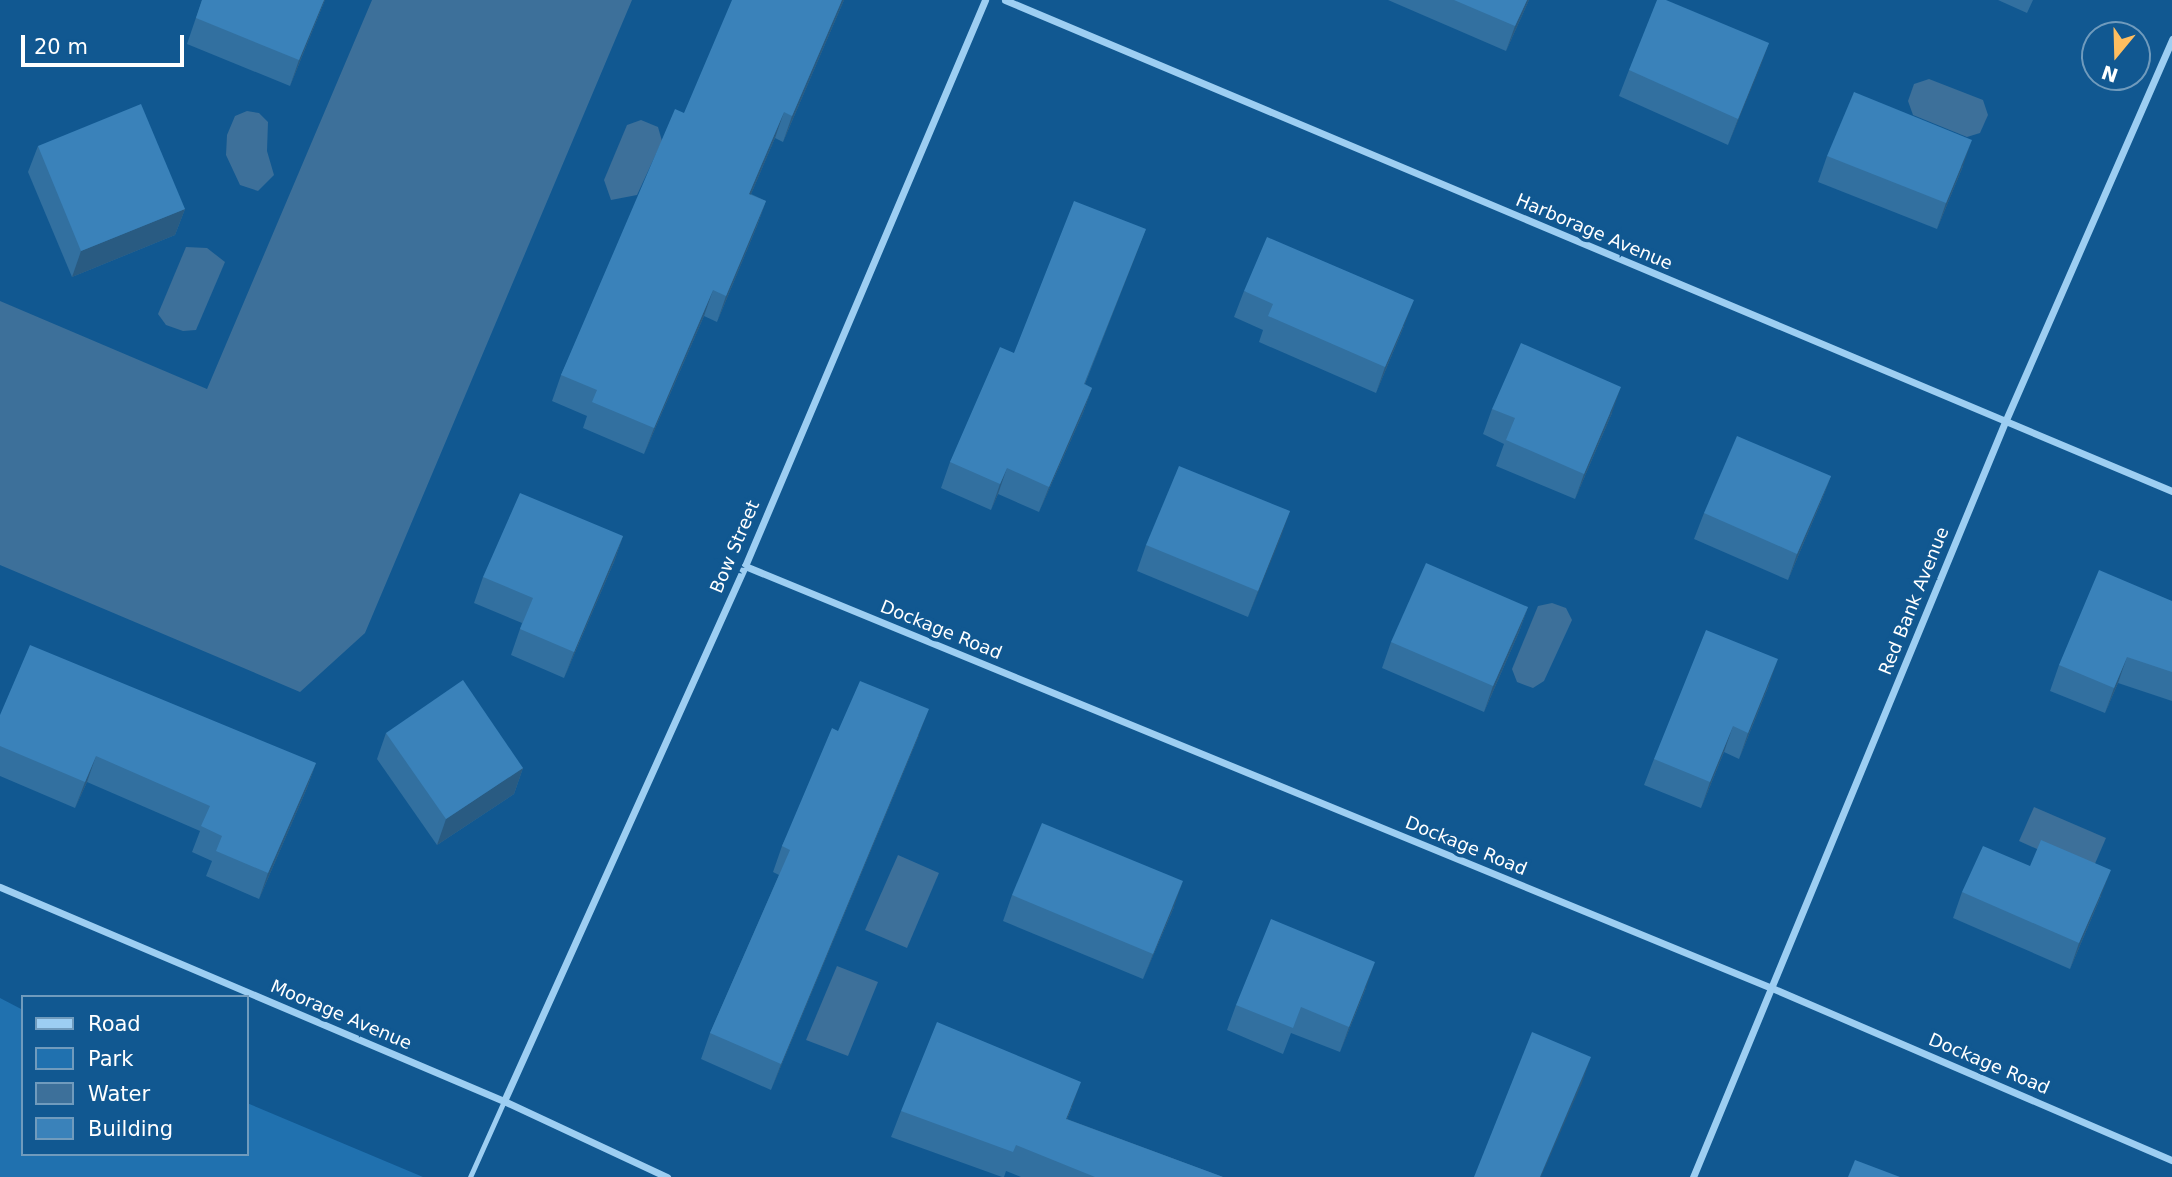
<!DOCTYPE html>
<html>
<head>
<meta charset="utf-8">
<style>
  body { margin:0 }
  #map { position:relative; width:2172px; height:1177px; overflow:hidden; background:#115891; font-family:"DejaVu Sans",sans-serif }
  div>[style] { position:absolute }
  [style*='--x'] { left:calc(var(--x)*1px); top:calc(var(--y)*1px); width:calc(var(--w)*1px); rotate:calc(var(--a)*1deg) }
  .green>* { inset:0; background:#2071af }
  .water>* { inset:0; background:#3d709a }
  .lane>* { height:5px; margin:-2.5px; padding:0 2.5px; transform-origin:2.5px; border-radius:2.5px; background:#9dcef2 }
  .street>* { height:7px; margin:-3.5px; padding:0 3.5px; transform-origin:3.5px; border-radius:3.5px; background:#9dcef2 }
  .wall>* { inset:0; background:#3270a0 }
  .shaded-wall>* { inset:0; background:#295b82 }
  .building>* { inset:0; background:#3a82ba }
  span { translate:-50% -50%; white-space:nowrap; text-align:center; line-height:1.15; -webkit-text-stroke:7px #115891; paint-order:stroke }
  .street-label { font-size:18px; color:#fff }
  .legend { position:absolute; left:21px; top:995px; width:228px; height:161px; box-sizing:border-box; background:#115891; border:2px solid #709bbd; margin:0; padding:9px 12px; list-style:none; font-size:21px; color:#fff }
  .legend li { display:flex; align-items:center; gap:14px; height:35px }
  .legend b { width:35px; border:2px solid #709bbd }
  .north { position:absolute; left:2081px; top:21px; width:70px; height:70px; box-sizing:border-box; background:#115891; border:2px solid #709bbd; border-radius:50%; rotate:199deg; font-size:19px; font-weight:700; line-height:28px; text-align:center; color:#fff }
  .north::after { content:''; display:block; margin:auto; width:24px; height:32px; background:#ffbe5f; clip-path:polygon(50% 0,100% 100%,50% 72%,0 100%) }
  .scale { position:absolute; left:21px; top:35px; width:163px; height:32px; box-sizing:border-box; border:4px solid #fff; border-top:0; padding-left:9px; font-size:21px; line-height:24px; white-space:nowrap; color:#fff; -webkit-text-stroke:5px #115891; paint-order:stroke }
</style>
</head>
<body>
<div id="map">
  <div class="green">
    <div style="clip-path:polygon(0 998px,23px 1010px,23px 1154px,247px 1154px,247px 1103px,423px 1177px,0 1177px)"></div>
  </div>
  <div class="water">
    <div style="clip-path:polygon(372px 0,632px 0,365px 633px,300px 692px,0 565px,0 301px,207px 389px)"></div>
    <div style="clip-path:polygon(1929px 79px,1983px 100px,1988px 115px,1980px 133px,1967px 137px,1913px 115px,1908px 101px,1914px 84px)"></div>
    <div style="clip-path:polygon(247px 111px,259px 113px,268px 122px,267px 151px,274px 175px,258px 191px,240px 185px,226px 155px,227px 135px,235px 116px)"></div>
    <div style="clip-path:polygon(641px 120px,658px 127px,662px 141px,637px 195px,611px 200px,604px 180px,627px 125px)"></div>
    <div style="clip-path:polygon(186px 247px,207px 248px,225px 262px,196px 330px,183px 331px,166px 325px,158px 314px)"></div>
    <div style="clip-path:polygon(1552px 603px,1566px 608px,1572px 620px,1544px 681px,1533px 688px,1517px 682px,1512px 669px,1538px 606px)"></div>
    <div style="clip-path:polygon(2034px 807px,2106px 838px,2091px 873px,2019px 841px)"></div>
    <div style="clip-path:polygon(898px 855px,939px 873px,907px 948px,865px 930px)"></div>
    <div style="clip-path:polygon(837px 966px,878px 982px,848px 1056px,806px 1040px)"></div>
  </div>
  <div class="lane">
    <div style="--x:470;--y:1177;--w:83;--a:-65.9"></div>
  </div>
  <div class="street">
    <div style="--x:1005;--y:0;--w:1266;--a:22.82"></div>
    <div style="--x:745;--y:566;--w:1110;--a:22.34"></div>
    <div style="--x:1772;--y:988;--w:435;--a:23.3"></div>
    <div style="--x:0;--y:887;--w:548;--a:23.01"></div>
    <div style="--x:504;--y:1101;--w:180;--a:25"></div>
    <div style="--x:504;--y:1101;--w:587;--a:-65.75"></div>
    <div style="--x:745;--y:566;--w:615;--a:-67.02"></div>
    <div style="--x:1693;--y:1177;--w:817;--a:-67.55"></div>
    <div style="--x:2005;--y:422;--w:418;--a:-66.4"></div>
  </div>
  <div class="wall">
    <div style="clip-path:polygon(202px 0,325px 0,290px 86px,187px 44px)"></div>
    <div style="clip-path:polygon(844px 0,783px 142px,775px 138px,751px 194px,766px 201px,757px 226px,717px 322px,704px 316px,644px 454px,583px 428px,587px 416px,552px 401px,561px 375px,684px 113px)"></div>
    <div style="clip-path:polygon(1388px 0,1529px 0,1506px 51px)"></div>
    <div style="clip-path:polygon(1998px 0,2033px 0,2027px 13px)"></div>
    <div style="clip-path:polygon(1769px 43px,1728px 145px,1619px 96px,1629px 70px)"></div>
    <div style="clip-path:polygon(38px 146px,185px 209px,175px 235px,72px 277px,28px 172px)"></div>
    <div style="clip-path:polygon(1827px 156px,1963px 166px,1937px 229px,1818px 182px)"></div>
    <div style="clip-path:polygon(1146px 229px,1085px 384px,1092px 388px,1083px 413px,1039px 512px,998px 494px,991px 510px,941px 488px,950px 462px,1014px 353px)"></div>
    <div style="clip-path:polygon(1244px 291px,1404px 326px,1376px 393px,1259px 342px,1263px 330px,1234px 317px)"></div>
    <div style="clip-path:polygon(1492px 409px,1612px 413px,1575px 499px,1496px 466px,1504px 444px,1483px 434px)"></div>
    <div style="clip-path:polygon(1831px 476px,1821px 502px,1788px 580px,1694px 539px,1704px 513px)"></div>
    <div style="clip-path:polygon(1290px 511px,1248px 617px,1137px 571px,1146px 545px)"></div>
    <div style="clip-path:polygon(623px 536px,614px 562px,564px 678px,511px 655px,522px 623px,474px 603px,483px 577px)"></div>
    <div style="clip-path:polygon(2172px 601px,2172px 701px,2118px 683px,2105px 713px,2050px 691px,2059px 665px)"></div>
    <div style="clip-path:polygon(1528px 607px,1519px 632px,1484px 712px,1382px 668px,1391px 642px)"></div>
    <div style="clip-path:polygon(1769px 685px,1739px 759px,1724px 752px,1701px 808px,1644px 785px,1654px 759px)"></div>
    <div style="clip-path:polygon(0 715px,316px 763px,307px 788px,259px 899px,206px 876px,212px 861px,192px 852px,200px 831px,87px 782px,75px 808px,0 776px)"></div>
    <div style="clip-path:polygon(838px 731px,919px 735px,771px 1090px,701px 1059px,710px 1033px,779px 875px,773px 872px,782px 846px)"></div>
    <div style="clip-path:polygon(386px 733px,523px 768px,514px 794px,437px 845px,377px 759px)"></div>
    <div style="clip-path:polygon(1962px 892px,2101px 896px,2070px 969px,1953px 918px)"></div>
    <div style="clip-path:polygon(1012px 895px,1174px 907px,1143px 979px,1003px 921px)"></div>
    <div style="clip-path:polygon(1366px 988px,1340px 1052px,1291px 1033px,1283px 1054px,1227px 1030px,1236px 1005px)"></div>
    <div style="clip-path:polygon(1072px 1107px,1067px 1119px,1223px 1177px,1021px 1177px,1006px 1171px,1004px 1177px,1002px 1177px,891px 1137px,901px 1111px)"></div>
  </div>
  <div class="shaded-wall">
    <div style="clip-path:polygon(324px 0,325px 0,290px 86px,299px 60px)"></div>
    <div style="clip-path:polygon(842px 0,844px 0,783px 142px,792px 116px)"></div>
    <div style="clip-path:polygon(1527px 0,1529px 0,1506px 51px,1515px 26px)"></div>
    <div style="clip-path:polygon(1769px 43px,1760px 68px,1728px 145px,1738px 119px)"></div>
    <div style="clip-path:polygon(784px 112px,775px 138px,740px 220px,749px 194px)"></div>
    <div style="clip-path:polygon(1972px 140px,1963px 166px,1937px 229px,1946px 203px)"></div>
    <div style="clip-path:polygon(766px 201px,757px 226px,717px 322px,726px 296px)"></div>
    <div style="clip-path:polygon(185px 209px,175px 235px,72px 277px,81px 251px)"></div>
    <div style="clip-path:polygon(1146px 229px,1136px 255px,1074px 410px,1084px 384px)"></div>
    <div style="clip-path:polygon(713px 290px,704px 316px,644px 454px,654px 428px)"></div>
    <div style="clip-path:polygon(1414px 300px,1404px 326px,1376px 393px,1385px 367px)"></div>
    <div style="clip-path:polygon(1621px 387px,1612px 413px,1575px 499px,1584px 474px)"></div>
    <div style="clip-path:polygon(1092px 388px,1083px 413px,1039px 512px,1049px 487px)"></div>
    <div style="clip-path:polygon(1007px 468px,998px 494px,991px 510px,1000px 484px)"></div>
    <div style="clip-path:polygon(1831px 476px,1821px 502px,1788px 580px,1797px 554px)"></div>
    <div style="clip-path:polygon(1290px 511px,1281px 537px,1248px 617px,1258px 591px)"></div>
    <div style="clip-path:polygon(623px 536px,614px 562px,564px 678px,574px 652px)"></div>
    <div style="clip-path:polygon(1528px 607px,1519px 632px,1484px 712px,1493px 686px)"></div>
    <div style="clip-path:polygon(2127px 657px,2118px 683px,2105px 713px,2114px 688px)"></div>
    <div style="clip-path:polygon(1778px 659px,1769px 685px,1739px 759px,1748px 733px)"></div>
    <div style="clip-path:polygon(929px 709px,919px 735px,771px 1090px,781px 1064px)"></div>
    <div style="clip-path:polygon(1733px 726px,1724px 752px,1701px 808px,1710px 782px)"></div>
    <div style="clip-path:polygon(96px 756px,87px 782px,75px 808px,85px 782px)"></div>
    <div style="clip-path:polygon(316px 763px,307px 788px,259px 899px,268px 873px)"></div>
    <div style="clip-path:polygon(523px 768px,514px 794px,437px 845px,446px 819px)"></div>
    <div style="clip-path:polygon(2111px 870px,2101px 896px,2070px 969px,2079px 943px)"></div>
    <div style="clip-path:polygon(1183px 881px,1174px 907px,1143px 979px,1153px 954px)"></div>
    <div style="clip-path:polygon(1375px 962px,1366px 988px,1340px 1052px,1349px 1027px)"></div>
    <div style="clip-path:polygon(1591px 1057px,1582px 1083px,1541px 1177px,1540px 1177px)"></div>
    <div style="clip-path:polygon(1081px 1082px,1072px 1107px,1056px 1145px,1066px 1119px)"></div>
  </div>
  <div class="building">
    <div style="clip-path:polygon(202px 0,324px 0,299px 60px,196px 18px)"></div>
    <div style="clip-path:polygon(732px 0,842px 0,792px 116px,784px 112px,749px 194px,766px 201px,726px 296px,713px 290px,654px 428px,592px 402px,597px 390px,561px 375px,675px 109px,684px 113px)"></div>
    <div style="clip-path:polygon(1454px 0,1527px 0,1515px 26px)"></div>
    <div style="clip-path:polygon(1657px 0,1666px 0,1769px 43px,1738px 119px,1629px 70px)"></div>
    <div style="clip-path:polygon(1854px 92px,1972px 140px,1946px 203px,1827px 156px)"></div>
    <div style="clip-path:polygon(141px 104px,185px 209px,81px 251px,38px 146px)"></div>
    <div style="clip-path:polygon(1074px 201px,1146px 229px,1084px 384px,1092px 388px,1049px 487px,1007px 468px,1000px 484px,950px 462px,1000px 347px,1014px 353px)"></div>
    <div style="clip-path:polygon(1267px 237px,1414px 300px,1385px 367px,1268px 316px,1273px 304px,1244px 291px)"></div>
    <div style="clip-path:polygon(1521px 343px,1621px 387px,1584px 474px,1506px 440px,1515px 418px,1492px 409px)"></div>
    <div style="clip-path:polygon(1737px 436px,1831px 476px,1797px 554px,1704px 513px)"></div>
    <div style="clip-path:polygon(1179px 466px,1290px 511px,1258px 591px,1146px 545px)"></div>
    <div style="clip-path:polygon(520px 493px,623px 536px,574px 652px,520px 629px,533px 598px,483px 577px)"></div>
    <div style="clip-path:polygon(1426px 563px,1528px 607px,1493px 686px,1391px 642px)"></div>
    <div style="clip-path:polygon(2099px 570px,2172px 601px,2172px 672px,2127px 657px,2114px 688px,2059px 665px)"></div>
    <div style="clip-path:polygon(1706px 630px,1778px 659px,1748px 733px,1733px 726px,1710px 782px,1654px 759px)"></div>
    <div style="clip-path:polygon(30px 645px,316px 763px,268px 873px,216px 851px,222px 836px,201px 826px,210px 806px,96px 756px,85px 782px,0 746px,0 715px)"></div>
    <div style="clip-path:polygon(463px 680px,523px 768px,446px 819px,386px 733px)"></div>
    <div style="clip-path:polygon(860px 681px,929px 709px,781px 1064px,710px 1033px,790px 850px,782px 846px,832px 728px,838px 731px)"></div>
    <div style="clip-path:polygon(1042px 823px,1183px 881px,1153px 954px,1012px 895px)"></div>
    <div style="clip-path:polygon(2041px 840px,2111px 870px,2079px 943px,1962px 892px,1983px 846px,2030px 866px)"></div>
    <div style="clip-path:polygon(1271px 919px,1375px 962px,1349px 1027px,1301px 1007px,1293px 1028px,1236px 1005px)"></div>
    <div style="clip-path:polygon(937px 1022px,1081px 1082px,1066px 1119px,1223px 1177px,1095px 1177px,1016px 1145px,1013px 1152px,901px 1111px)"></div>
    <div style="clip-path:polygon(1532px 1032px,1591px 1057px,1540px 1177px,1474px 1177px)"></div>
    <div style="clip-path:polygon(1855px 1160px,1900px 1177px,1848px 1177px)"></div>
  </div>
  <div class="street-label">
    <span style="left:1594px;top:232px;rotate:23deg">Harborage Avenue</span>
    <span style="left:735px;top:547px;rotate:-67deg">Bow Street</span>
    <span style="left:1914px;top:601px;rotate:-68deg">Red Bank Avenue</span>
    <span style="left:941px;top:630px;rotate:22deg">Dockage Road</span>
    <span style="left:1466px;top:846px;rotate:22deg">Dockage Road</span>
    <span style="left:341px;top:1015px;rotate:23deg">Moorage Avenue</span>
    <span style="left:1989px;top:1064px;rotate:23deg">Dockage Road</span>
  </div>
  <ul class="legend">
  <li><b style="height:9px;background:#9dcef2"></b>Road</li>
  <li><b style="height:19px;background:#2071af"></b>Park</li>
  <li><b style="height:19px;background:#3d709a"></b>Water</li>
  <li><b style="height:19px;background:#3a82ba"></b>Building</li>
  </ul>
  <div class="north">N</div>
  <div class="scale">20 m</div>
</div>
</body>
</html>
